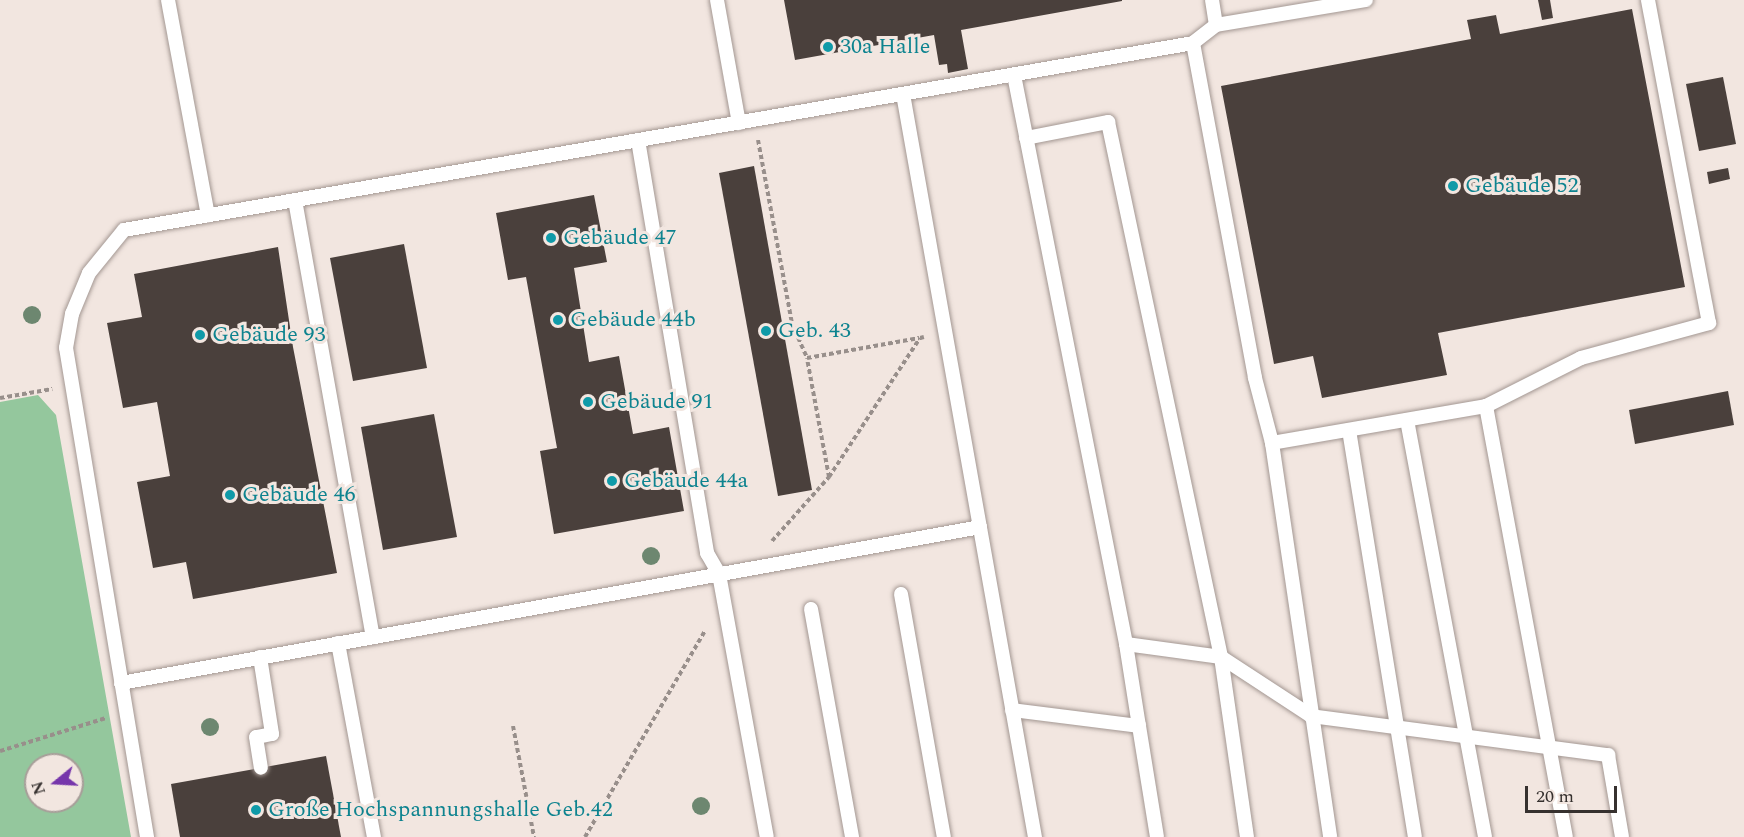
<!DOCTYPE html>
<html>
<head>
<meta charset="utf-8">
<style>
  body { margin:0 }
  #map { position:relative; width:1744px; height:837px; overflow:hidden; background:#f2e6e0; font-family:Spectral,serif }
  div>[style] { position:absolute }
  [style*='--x'] { left:calc(var(--x)*1px); top:calc(var(--y)*1px); width:calc(var(--w)*1px); rotate:calc(var(--a)*1deg) }
  .green>* { inset:0; background:#94c79d }
  .building>* { inset:0; background:#4a403c }
  .path>* { height:4px; margin-top:-2px; transform-origin:0; background:repeating-linear-gradient(90deg,#988f8b 0 4.5px,transparent 0 7.5px) }
  .roads { filter:drop-shadow(0 0 2px #a39792) drop-shadow(0 0 2px #a39792) }
  .lane>* { height:14px; margin:-7px; padding:0 7px; transform-origin:7px; border-radius:7px; background:#fff }
  .trees>* { width:18px; height:18px; margin:-9px; border-radius:50%; background:#6d8770 }
  .dots>* { width:16px; height:16px; translate:-50% -50%; box-sizing:border-box; border:3px solid #f2e6e0; border-radius:50% }
  span { translate:-50% -50%; white-space:nowrap; text-align:center; line-height:1.15; -webkit-text-stroke:6px #f2e6e0; paint-order:stroke }
  .culture-label { font-size:22px; color:#0d838f }
  .left { translate:0 -50%; text-align:left }
  .north { position:absolute; left:24px; top:753px; width:60px; height:60px; box-sizing:border-box; background:#f2e6e0; border:2px solid #a79e99; border-radius:50%; rotate:252deg; font-size:16px; font-weight:700; line-height:24px; text-align:center; color:#36312f }
  .north::after { content:''; display:block; margin:auto; width:21px; height:27px; background:#7636ab; clip-path:polygon(50% 0,100% 100%,50% 72%,0 100%) }
  .scale { position:absolute; left:1525px; top:786px; width:92px; height:27px; box-sizing:border-box; border:3px solid #36312f; border-top:0; padding-left:8px; font-size:18px; line-height:21px; white-space:nowrap; color:#36312f; -webkit-text-stroke:4px #f2e6e0; paint-order:stroke }
</style>
</head>
<body>
<div id="map">
  <div class="green">
    <div style="clip-path:polygon(evenodd,38px 395px,56px 415px,131px 837px,0 837px,0 402px,38px 395px,36px 765px,72px 765px,72px 801px,36px 801px,36px 765px)"></div>
  </div>
  <div class="building">
    <div style="clip-path:polygon(784px 0,1122px 0,1122px 1px,961px 30px,968px 69px,948px 73px,947px 64px,939px 65px,934px 35px,795px 60px)"></div>
    <div style="clip-path:polygon(1538px 0,1550px 0,1553px 18px,1542px 20px)"></div>
    <div style="clip-path:polygon(1632px 9px,1685px 287px,1438px 333px,1447px 375px,1322px 398px,1313px 356px,1274px 364px,1221px 86px,1471px 39px,1467px 20px,1496px 15px,1500px 34px)"></div>
    <div style="clip-path:polygon(1723px 77px,1736px 144px,1699px 151px,1686px 84px)"></div>
    <div style="clip-path:polygon(754px 166px,812px 490px,778px 496px,719px 173px)"></div>
    <div style="clip-path:polygon(1728px 168px,1730px 179px,1709px 184px,1707px 172px)"></div>
    <div style="clip-path:polygon(594px 195px,607px 262px,574px 268px,589px 362px,619px 356px,633px 434px,669px 427px,684px 511px,554px 534px,540px 451px,557px 448px,526px 277px,508px 280px,496px 213px)"></div>
    <div style="clip-path:polygon(404px 244px,427px 368px,353px 381px,330px 258px)"></div>
    <div style="clip-path:polygon(278px 247px,293px 347px,337px 573px,193px 599px,186px 562px,153px 568px,137px 482px,170px 476px,157px 402px,123px 408px,107px 323px,142px 317px,134px 274px)"></div>
    <div style="clip-path:polygon(1728px 391px,1734px 425px,1635px 444px,1629px 410px)"></div>
    <div style="clip-path:polygon(434px 414px,457px 537px,383px 550px,361px 427px)"></div>
    <div style="clip-path:polygon(326px 756px,341px 837px,180px 837px,171px 784px)"></div>
  </div>
  <div class="path">
    <div style="--x:758;--y:140;--w:187;--a:79.5"></div>
    <div style="--x:792;--y:324;--w:37;--a:66"></div>
    <div style="--x:0;--y:398;--w:53;--a:-9.8"></div>
    <div style="--x:829;--y:477;--w:121;--a:-100.5"></div>
    <div style="--x:807;--y:358;--w:114;--a:-10.1"></div>
    <div style="--x:772;--y:541;--w:86;--a:-48.3"></div>
    <div style="--x:829;--y:477;--w:166;--a:-56.8"></div>
    <div style="--x:920;--y:338;--w:4;--a:-14"></div>
    <div style="--x:513;--y:726;--w:113;--a:79.3"></div>
    <div style="--x:0;--y:751;--w:111;--a:-17.3"></div>
    <div style="--x:585;--y:837;--w:238;--a:-59.8"></div>
  </div>
  <div class="roads">
    <div class="lane">
      <div style="--x:168;--y:0;--w:219;--a:79.5"></div>
      <div style="--x:717;--y:0;--w:125;--a:79.9"></div>
      <div style="--x:1212;--y:0;--w:25;--a:81"></div>
      <div style="--x:1216;--y:25;--w:29;--a:142"></div>
      <div style="--x:1193;--y:43;--w:341;--a:79.5"></div>
      <div style="--x:1255;--y:378;--w:67;--a:75.3"></div>
      <div style="--x:1272;--y:443;--w:398;--a:81.6"></div>
      <div style="--x:1216;--y:25;--w:152;--a:-9.5"></div>
      <div style="--x:1014;--y:75;--w:580;--a:78.86"></div>
      <div style="--x:1126;--y:644;--w:96;--a:7.8"></div>
      <div style="--x:1221;--y:657;--w:108;--a:33.2"></div>
      <div style="--x:1311;--y:716;--w:300;--a:7.5"></div>
      <div style="--x:1608;--y:755;--w:83;--a:80.3"></div>
      <div style="--x:903;--y:94;--w:755;--a:79.93"></div>
      <div style="--x:1026;--y:138;--w:84;--a:-11"></div>
      <div style="--x:1108;--y:122;--w:547;--a:78.07"></div>
      <div style="--x:1221;--y:657;--w:182;--a:81.8"></div>
      <div style="--x:638;--y:140;--w:419;--a:80.5"></div>
      <div style="--x:707;--y:553;--w:24;--a:60"></div>
      <div style="--x:719;--y:574;--w:267;--a:79.7"></div>
      <div style="--x:295;--y:200;--w:444;--a:79.9"></div>
      <div style="--x:1486;--y:406;--w:438;--a:79.5"></div>
      <div style="--x:1407;--y:420;--w:424;--a:79.4"></div>
      <div style="--x:1349;--y:430;--w:412;--a:80.8"></div>
      <div style="--x:1272;--y:443;--w:217;--a:-9.8"></div>
      <div style="--x:1486;--y:406;--w:106;--a:-26.8"></div>
      <div style="--x:1581;--y:358;--w:133;--a:-15.3"></div>
      <div style="--x:1709;--y:323;--w:329;--a:-100.7"></div>
      <div style="--x:901;--y:594;--w:247;--a:80"></div>
      <div style="--x:811;--y:609;--w:232;--a:79.8"></div>
      <div style="--x:338;--y:643;--w:197;--a:79.5"></div>
      <div style="--x:1126;--y:644;--w:83;--a:81"></div>
      <div style="--x:260;--y:657;--w:78;--a:81.1"></div>
      <div style="--x:272;--y:734;--w:16;--a:169"></div>
      <div style="--x:256;--y:737;--w:31;--a:81"></div>
      <div style="--x:121;--y:683;--w:873;--a:-10.29"></div>
      <div style="--x:1012;--y:710;--w:128;--a:7.2"></div>
      <div style="--x:1139;--y:726;--w:112;--a:80.8"></div>
      <div style="--x:147;--y:837;--w:496;--a:-99.4"></div>
      <div style="--x:66;--y:348;--w:35;--a:-80"></div>
      <div style="--x:72;--y:314;--w:44;--a:-67.5"></div>
      <div style="--x:89;--y:273;--w:55;--a:-50.9"></div>
      <div style="--x:124;--y:230;--w:1085;--a:-9.92"></div>
    </div>
  </div>
  <div class="trees">
    <div style="left:32px;top:315px"></div>
    <div style="left:651px;top:556px"></div>
    <div style="left:210px;top:727px"></div>
    <div style="left:701px;top:806px"></div>
  </div>
  <div class="dots">
    <div style="left:828px;top:47px;background:#0f9aa8"></div>
    <div style="left:1453px;top:186px;background:#0f9aa8"></div>
    <div style="left:551px;top:238px;background:#0f9aa8"></div>
    <div style="left:558px;top:320px;background:#0f9aa8"></div>
    <div style="left:766px;top:331px;background:#0f9aa8"></div>
    <div style="left:200px;top:335px;background:#0f9aa8"></div>
    <div style="left:588px;top:402px;background:#0f9aa8"></div>
    <div style="left:612px;top:481px;background:#0f9aa8"></div>
    <div style="left:230px;top:495px;background:#0f9aa8"></div>
    <div style="left:256px;top:810px;background:#0f9aa8"></div>
  </div>
  <div class="culture-label">
    <span class="left" style="left:840px;top:47px">30a Halle</span>
    <span class="left" style="left:1465px;top:186px">Gebäude 52</span>
    <span class="left" style="left:563px;top:238px">Gebäude 47</span>
    <span class="left" style="left:570px;top:320px">Gebäude 44b</span>
    <span class="left" style="left:778px;top:331px">Geb. 43</span>
    <span class="left" style="left:212px;top:335px">Gebäude 93</span>
    <span class="left" style="left:600px;top:402px">Gebäude 91</span>
    <span class="left" style="left:624px;top:481px">Gebäude 44a</span>
    <span class="left" style="left:242px;top:495px">Gebäude 46</span>
    <span class="left" style="left:268px;top:810px">Große Hochspannungshalle Geb.42</span>
  </div>
  <div class="north">N</div>
  <div class="scale">20 m</div>
</div>
</body>
</html>
